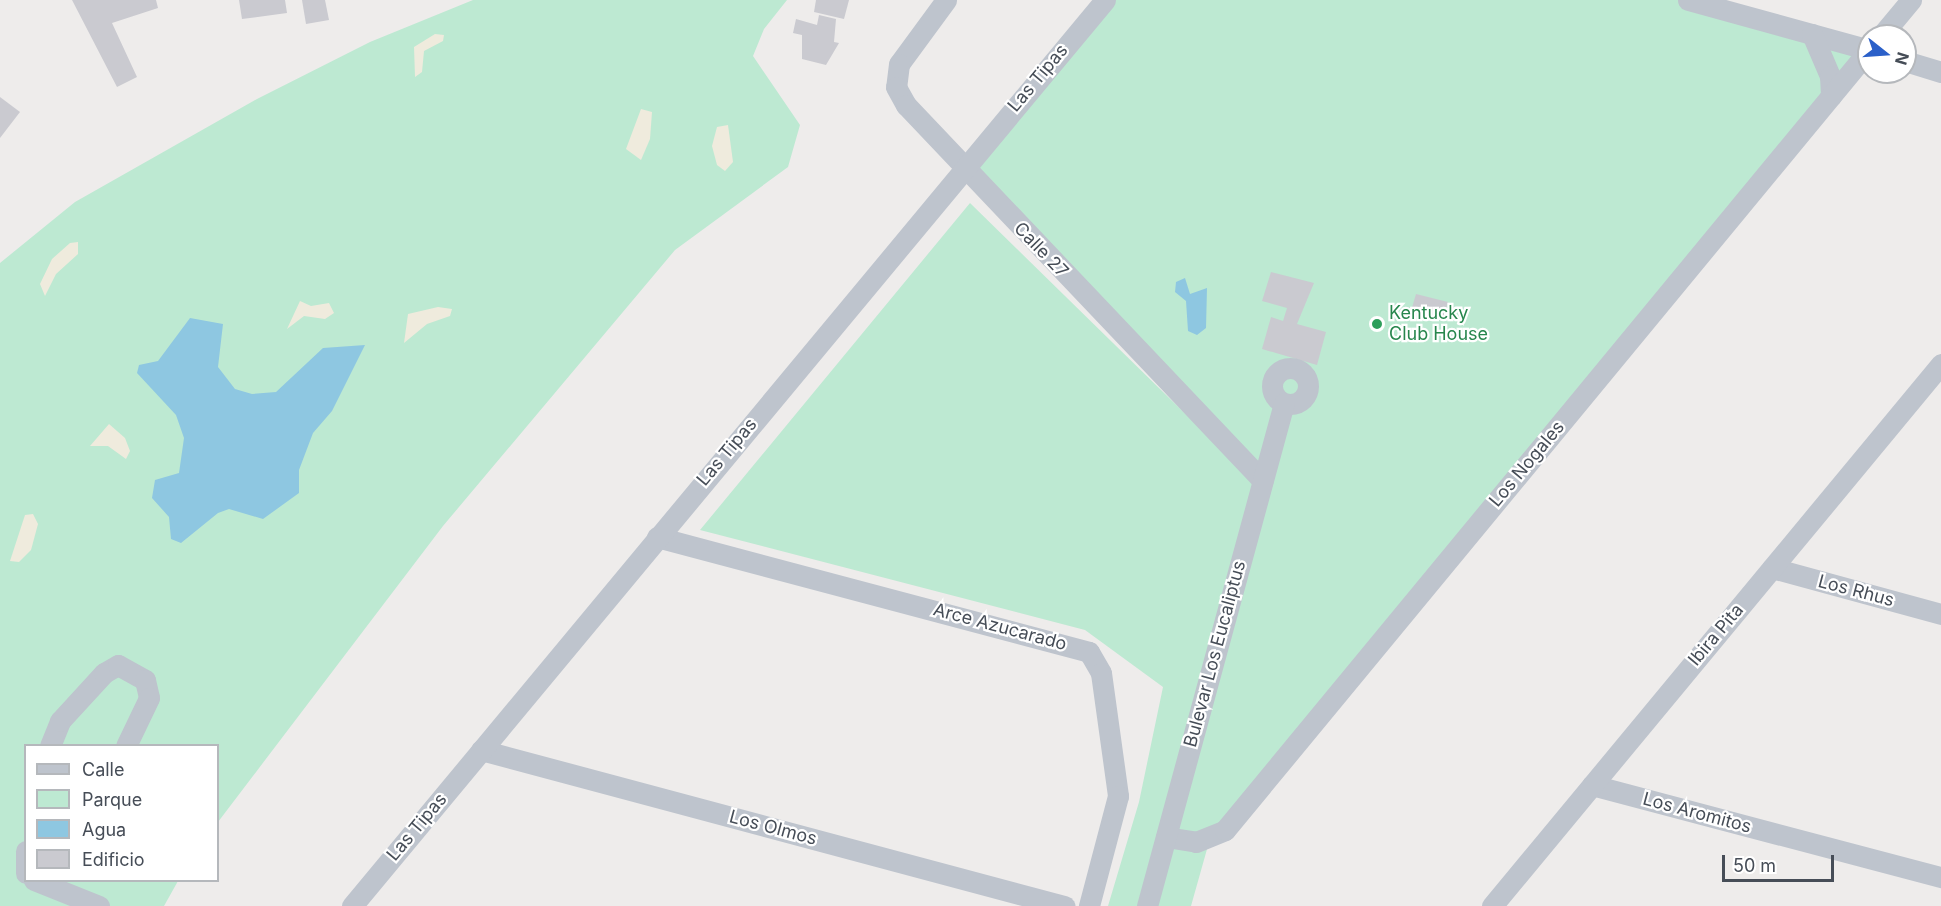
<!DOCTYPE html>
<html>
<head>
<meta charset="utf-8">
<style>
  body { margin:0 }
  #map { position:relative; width:1941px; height:906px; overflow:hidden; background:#eeeceb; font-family:Inter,sans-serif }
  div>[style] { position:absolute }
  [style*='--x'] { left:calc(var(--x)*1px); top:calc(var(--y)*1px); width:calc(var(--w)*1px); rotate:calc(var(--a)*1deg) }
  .green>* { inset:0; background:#bde9d2 }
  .sand>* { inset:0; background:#efebdd }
  .water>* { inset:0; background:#8ec7e1 }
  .building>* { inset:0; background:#cacad0 }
  .minor>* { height:21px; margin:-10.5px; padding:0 10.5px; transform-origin:10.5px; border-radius:10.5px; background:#bec4cd }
  .minor>.ring { margin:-10.5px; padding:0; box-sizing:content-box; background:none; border:21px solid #bec4cd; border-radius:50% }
  .dots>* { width:16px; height:16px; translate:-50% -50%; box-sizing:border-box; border:3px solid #fff; border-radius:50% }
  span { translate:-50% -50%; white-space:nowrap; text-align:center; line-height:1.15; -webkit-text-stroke:4.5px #fff; paint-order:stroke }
  .street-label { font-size:18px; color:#464d57 }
  .leisure-label { font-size:18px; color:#27864d }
  .left { translate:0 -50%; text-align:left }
  .legend { position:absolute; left:24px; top:744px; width:195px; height:138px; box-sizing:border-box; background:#fff; border:2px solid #b5b8bc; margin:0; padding:8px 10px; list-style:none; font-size:18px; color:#464d57 }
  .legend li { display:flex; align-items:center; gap:12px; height:30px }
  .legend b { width:30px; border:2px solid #b5b8bc }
  .north { position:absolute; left:1857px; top:24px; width:60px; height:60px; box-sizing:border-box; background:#fff; border:2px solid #b5b8bc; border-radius:50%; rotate:107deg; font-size:16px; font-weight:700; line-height:24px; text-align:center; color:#464d57 }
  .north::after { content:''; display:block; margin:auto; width:21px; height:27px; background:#2b60c9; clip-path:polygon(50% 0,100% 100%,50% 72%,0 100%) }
  .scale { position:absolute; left:1722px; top:855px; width:112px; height:27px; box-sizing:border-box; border:3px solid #464d57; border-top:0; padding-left:8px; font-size:18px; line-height:21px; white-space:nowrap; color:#464d57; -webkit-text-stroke:4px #fff; paint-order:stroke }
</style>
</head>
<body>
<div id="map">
  <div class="green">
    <div style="clip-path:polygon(473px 0,787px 0,764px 29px,753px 56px,800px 125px,788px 167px,675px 250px,443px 526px,218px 822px,218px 746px,26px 746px,26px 880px,178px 881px,164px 906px,0 906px,0 263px,75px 202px,257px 99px,370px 42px)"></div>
    <div style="clip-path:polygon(1105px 0,1688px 0,1869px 50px,1211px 835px,1191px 906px,1108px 906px,1139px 802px,1163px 687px,1085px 630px,700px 530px,970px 203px,1254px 481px,962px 167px)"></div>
  </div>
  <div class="sand">
    <div style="clip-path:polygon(435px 34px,444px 35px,443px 41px,424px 51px,422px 72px,415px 77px,414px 47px)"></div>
    <div style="clip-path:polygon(641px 109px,652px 112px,650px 139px,641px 160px,626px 149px)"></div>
    <div style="clip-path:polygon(728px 125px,733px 162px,725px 171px,717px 165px,712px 146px,717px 127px)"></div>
    <div style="clip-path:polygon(78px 242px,78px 254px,56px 274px,45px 296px,40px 284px,52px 259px,70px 243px)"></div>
    <div style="clip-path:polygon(300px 301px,311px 306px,329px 303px,334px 313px,325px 319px,304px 316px,287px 329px)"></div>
    <div style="clip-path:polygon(438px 307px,452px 309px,450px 316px,427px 324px,404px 343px,408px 314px)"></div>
    <div style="clip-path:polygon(109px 424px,125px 438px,130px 451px,126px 459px,108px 446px,90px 446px)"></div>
    <div style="clip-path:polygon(33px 514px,38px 524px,31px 550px,19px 562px,10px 561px,25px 515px)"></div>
  </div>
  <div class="water">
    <div style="clip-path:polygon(1185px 278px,1190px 294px,1207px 288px,1206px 328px,1197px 335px,1188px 331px,1186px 301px,1175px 292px,1176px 282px)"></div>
    <div style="clip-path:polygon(190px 318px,223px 324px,218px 367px,235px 389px,252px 394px,276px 392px,323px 348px,365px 345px,332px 411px,313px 433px,299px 470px,299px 493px,263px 519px,229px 509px,218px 513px,181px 543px,171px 539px,169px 517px,152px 498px,155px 480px,179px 473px,184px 438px,176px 415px,137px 373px,139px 365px,158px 361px)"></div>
  </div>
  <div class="building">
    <div style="clip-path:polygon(72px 0,156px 0,158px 8px,112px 23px,137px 77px,117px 87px)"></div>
    <div style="clip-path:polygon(239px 0,285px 0,287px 13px,242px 19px)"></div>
    <div style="clip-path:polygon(302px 0,325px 0,329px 20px,306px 24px)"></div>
    <div style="clip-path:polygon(816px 0,849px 0,844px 19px,814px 12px)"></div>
    <div style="clip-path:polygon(819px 15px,836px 19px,834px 42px,839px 43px,826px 65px,802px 59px,802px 35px,793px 33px,796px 19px,817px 25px)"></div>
    <div style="clip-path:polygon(0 97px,20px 112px,0 138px)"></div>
    <div style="clip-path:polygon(1271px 272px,1314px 283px,1297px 324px,1326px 332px,1317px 365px,1262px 349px,1271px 317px,1283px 321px,1287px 308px,1262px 301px)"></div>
    <div style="clip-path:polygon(1416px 294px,1448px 302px,1443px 319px,1411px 311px)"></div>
  </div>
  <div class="minor">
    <div style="--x:946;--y:0;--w:79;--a:126.3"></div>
    <div style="--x:899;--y:64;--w:23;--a:97"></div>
    <div style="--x:896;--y:87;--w:21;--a:61"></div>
    <div style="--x:906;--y:105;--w:518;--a:46.48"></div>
    <div style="--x:1688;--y:0;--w:188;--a:15.4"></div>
    <div style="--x:1812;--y:34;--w:46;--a:66.8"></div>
    <div style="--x:1830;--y:76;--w:20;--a:87"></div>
    <div style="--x:1881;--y:36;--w:47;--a:-50.2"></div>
    <div style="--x:1905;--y:61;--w:38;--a:17"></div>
    <div class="ring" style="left:1272px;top:368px;width:15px;height:15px"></div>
    <div style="--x:657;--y:537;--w:447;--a:14.9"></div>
    <div style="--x:1089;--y:652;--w:24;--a:60"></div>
    <div style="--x:1101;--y:673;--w:124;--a:82.1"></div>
    <div style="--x:1118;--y:796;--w:114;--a:104.8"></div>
    <div style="--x:1772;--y:568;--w:175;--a:15.2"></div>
    <div style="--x:50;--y:746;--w:27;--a:-68"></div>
    <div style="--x:60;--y:721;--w:65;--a:-47.5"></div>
    <div style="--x:104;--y:673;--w:16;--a:-30"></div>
    <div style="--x:118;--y:665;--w:31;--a:29"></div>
    <div style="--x:145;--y:680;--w:18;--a:77"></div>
    <div style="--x:149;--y:698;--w:53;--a:115.6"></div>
    <div style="--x:481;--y:750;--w:604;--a:14.98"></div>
    <div style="--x:1592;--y:785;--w:361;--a:14.8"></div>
    <div style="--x:1166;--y:837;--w:30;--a:9"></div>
    <div style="--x:1196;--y:842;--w:31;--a:-22"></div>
    <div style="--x:1225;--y:830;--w:1012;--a:-50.46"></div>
    <div style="--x:26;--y:851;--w:22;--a:90"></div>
    <div style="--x:34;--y:880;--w:70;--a:21.8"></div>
    <div style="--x:352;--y:906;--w:1178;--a:-50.27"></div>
    <div style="--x:1147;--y:906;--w:521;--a:-74.76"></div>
    <div style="--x:1492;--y:906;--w:704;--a:-50.36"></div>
  </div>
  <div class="dots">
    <div style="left:1377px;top:324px;background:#2e9e5b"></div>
  </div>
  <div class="street-label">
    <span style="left:1038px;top:78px;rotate:-50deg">Las Tipas</span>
    <span style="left:1041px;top:250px;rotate:46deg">Calle 27</span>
    <span style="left:727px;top:452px;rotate:-50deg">Las Tipas</span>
    <span style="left:1527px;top:464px;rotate:-50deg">Los Nogales</span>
    <span style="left:1856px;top:591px;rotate:15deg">Los Rhus</span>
    <span style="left:1000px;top:627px;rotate:15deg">Arce Azucarado</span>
    <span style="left:1716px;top:635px;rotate:-50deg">Ibira Pita</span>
    <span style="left:1215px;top:654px;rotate:-75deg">Bulevar Los Eucaliptus</span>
    <span style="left:1697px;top:813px;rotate:15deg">Los Aromitos</span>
    <span style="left:417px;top:827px;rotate:-50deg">Las Tipas</span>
    <span style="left:773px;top:828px;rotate:15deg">Los Olmos</span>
  </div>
  <div class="leisure-label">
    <span class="left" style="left:1389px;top:324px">Kentucky<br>Club House</span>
  </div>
  <ul class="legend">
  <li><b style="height:8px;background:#bec4cd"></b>Calle</li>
  <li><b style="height:16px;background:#bde9d2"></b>Parque</li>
  <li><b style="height:16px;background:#8ec7e1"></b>Agua</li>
  <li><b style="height:16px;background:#cacad0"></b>Edificio</li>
  </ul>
  <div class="north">N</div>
  <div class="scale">50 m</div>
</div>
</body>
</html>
